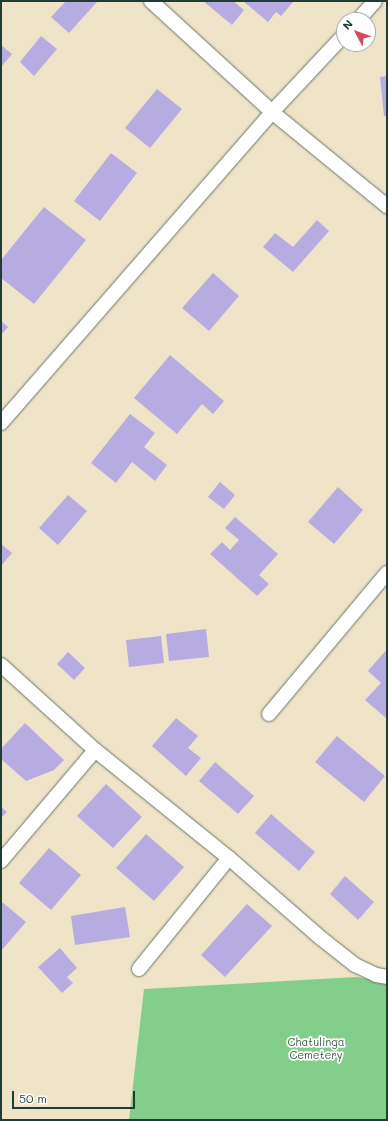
<!DOCTYPE html>
<html>
<head>
<meta charset="utf-8">
<style>
  body { margin:0 }
  #map { position:relative; width:388px; height:1121px; overflow:hidden; background:#efe4c8; font-family:Mali,sans-serif }
  div>[style] { position:absolute }
  [style*='--x'] { left:calc(var(--x)*1px); top:calc(var(--y)*1px); width:calc(var(--w)*1px); rotate:calc(var(--a)*1deg) }
  .green>* { inset:0; background:#84ce8b }
  .building>* { inset:0; background:#b7ace1 }
  .roads { filter:drop-shadow(0 0 1px #687768) drop-shadow(0 0 1px #687768) }
  .minor>* { height:14px; margin:-7px; padding:0 7px; transform-origin:7px; border-radius:7px; background:#fff }
  span { translate:-50% -50%; white-space:nowrap; text-align:center; line-height:1.15; -webkit-text-stroke:3.5px #fff; paint-order:stroke }
  .park-label { font-size:11px; color:#38614a }
  .frame { position:absolute; inset:0; border:2px solid #1f3d34; pointer-events:none }
  .north { position:absolute; left:336px; top:12px; width:40px; height:40px; box-sizing:border-box; background:#fff; border:1px solid #a5b1ae; border-radius:50%; rotate:311deg; font-size:11px; font-weight:700; line-height:16px; text-align:center; color:#1f3d34 }
  .north::after { content:''; display:block; margin:auto; width:14px; height:18px; background:#d1495b; clip-path:polygon(50% 0,100% 100%,50% 72%,0 100%) }
  .scale { position:absolute; left:12px; top:1091px; width:123px; height:18px; box-sizing:border-box; border:2px solid #1f3d34; border-top:0; padding-left:5px; font-size:12px; line-height:14px; white-space:nowrap; color:#1f3d34; -webkit-text-stroke:3px #fff; paint-order:stroke }
</style>
</head>
<body>
<div id="map">
  <div class="green">
    <div style="clip-path:polygon(357px 977px,387px 983px,387px 1120px,129px 1120px,144px 989px)"></div>
  </div>
  <div class="building">
    <div style="clip-path:polygon(66px 1px,97px 2px,69px 33px,51px 17px)"></div>
    <div style="clip-path:polygon(203px 1px,233px 1px,244px 10px,232px 25px)"></div>
    <div style="clip-path:polygon(243px 1px,294px 1px,281px 16px,276px 12px,268px 22px)"></div>
    <div style="clip-path:polygon(41px 36px,57px 49px,34px 76px,20px 62px)"></div>
    <div style="clip-path:polygon(1px 45px,12px 54px,1px 67px)"></div>
    <div style="clip-path:polygon(387px 76px,387px 116px,384px 116px,380px 77px)"></div>
    <div style="clip-path:polygon(157px 89px,182px 109px,150px 148px,125px 128px)"></div>
    <div style="clip-path:polygon(111px 153px,137px 173px,100px 221px,74px 201px)"></div>
    <div style="clip-path:polygon(44px 207px,86px 240px,34px 304px,1px 278px,1px 260px)"></div>
    <div style="clip-path:polygon(317px 220px,329px 231px,293px 272px,263px 247px,275px 233px,293px 247px)"></div>
    <div style="clip-path:polygon(213px 273px,239px 296px,209px 331px,182px 308px)"></div>
    <div style="clip-path:polygon(1px 321px,8px 327px,1px 335px)"></div>
    <div style="clip-path:polygon(170px 355px,224px 401px,213px 414px,202px 404px,177px 434px,134px 398px)"></div>
    <div style="clip-path:polygon(130px 414px,155px 433px,144px 447px,167px 465px,155px 481px,132px 462px,116px 483px,91px 463px)"></div>
    <div style="clip-path:polygon(220px 482px,235px 495px,224px 509px,208px 497px)"></div>
    <div style="clip-path:polygon(338px 487px,363px 510px,334px 544px,308px 522px)"></div>
    <div style="clip-path:polygon(68px 495px,87px 511px,58px 545px,39px 528px)"></div>
    <div style="clip-path:polygon(235px 517px,278px 554px,259px 575px,269px 584px,257px 596px,210px 554px,222px 542px,230px 550px,239px 540px,225px 528px)"></div>
    <div style="clip-path:polygon(1px 544px,12px 553px,1px 566px)"></div>
    <div style="clip-path:polygon(206px 629px,209px 657px,169px 661px,166px 634px)"></div>
    <div style="clip-path:polygon(161px 636px,164px 663px,129px 667px,126px 640px)"></div>
    <div style="clip-path:polygon(387px 649px,387px 719px,365px 700px,381px 683px,368px 671px)"></div>
    <div style="clip-path:polygon(68px 652px,85px 668px,74px 680px,57px 664px)"></div>
    <div style="clip-path:polygon(176px 718px,198px 736px,188px 748px,201px 758px,186px 776px,152px 746px)"></div>
    <div style="clip-path:polygon(25px 723px,64px 760px,54px 770px,26px 781px,1px 759px,1px 749px)"></div>
    <div style="clip-path:polygon(337px 736px,385px 776px,364px 802px,315px 762px)"></div>
    <div style="clip-path:polygon(215px 762px,254px 796px,238px 814px,199px 781px)"></div>
    <div style="clip-path:polygon(106px 784px,142px 817px,113px 848px,77px 816px)"></div>
    <div style="clip-path:polygon(1px 807px,7px 812px,1px 818px)"></div>
    <div style="clip-path:polygon(271px 814px,315px 852px,299px 871px,255px 833px)"></div>
    <div style="clip-path:polygon(146px 834px,184px 867px,154px 901px,116px 868px)"></div>
    <div style="clip-path:polygon(49px 848px,81px 875px,51px 910px,19px 883px)"></div>
    <div style="clip-path:polygon(345px 876px,374px 902px,358px 920px,330px 894px)"></div>
    <div style="clip-path:polygon(2px 902px,26px 922px,1px 951px,1px 904px)"></div>
    <div style="clip-path:polygon(247px 904px,272px 926px,225px 977px,201px 955px)"></div>
    <div style="clip-path:polygon(125px 907px,130px 937px,75px 945px,71px 916px)"></div>
    <div style="clip-path:polygon(60px 948px,77px 968px,67px 977px,73px 983px,62px 993px,38px 967px)"></div>
  </div>
  <div class="roads">
    <div class="minor">
      <div style="--x:151;--y:1;--w:164;--a:42.5"></div>
      <div style="--x:272;--y:112;--w:149;--a:39.3"></div>
      <div style="--x:358;--y:20;--w:25;--a:-48"></div>
      <div style="--x:1;--y:423;--w:413;--a:-48.9"></div>
      <div style="--x:272;--y:112;--w:105;--a:-46.9"></div>
      <div style="--x:1;--y:665;--w:127;--a:42.1"></div>
      <div style="--x:95;--y:750;--w:172;--a:38.9"></div>
      <div style="--x:229;--y:858;--w:123;--a:41.1"></div>
      <div style="--x:322;--y:939;--w:42;--a:38.2"></div>
      <div style="--x:355;--y:965;--w:23;--a:25"></div>
      <div style="--x:376;--y:975;--w:11;--a:10"></div>
      <div style="--x:269;--y:714;--w:184;--a:-50.1"></div>
      <div style="--x:1;--y:861;--w:145;--a:-49.7"></div>
      <div style="--x:139;--y:969;--w:143;--a:-51"></div>
    </div>
  </div>
  <div class="park-label">
    <span style="left:316px;top:1049px">Chatulinga<br>Cemetery</span>
  </div>
  <div class="frame"></div>
  <div class="north">N</div>
  <div class="scale">50 m</div>
</div>
</body>
</html>
